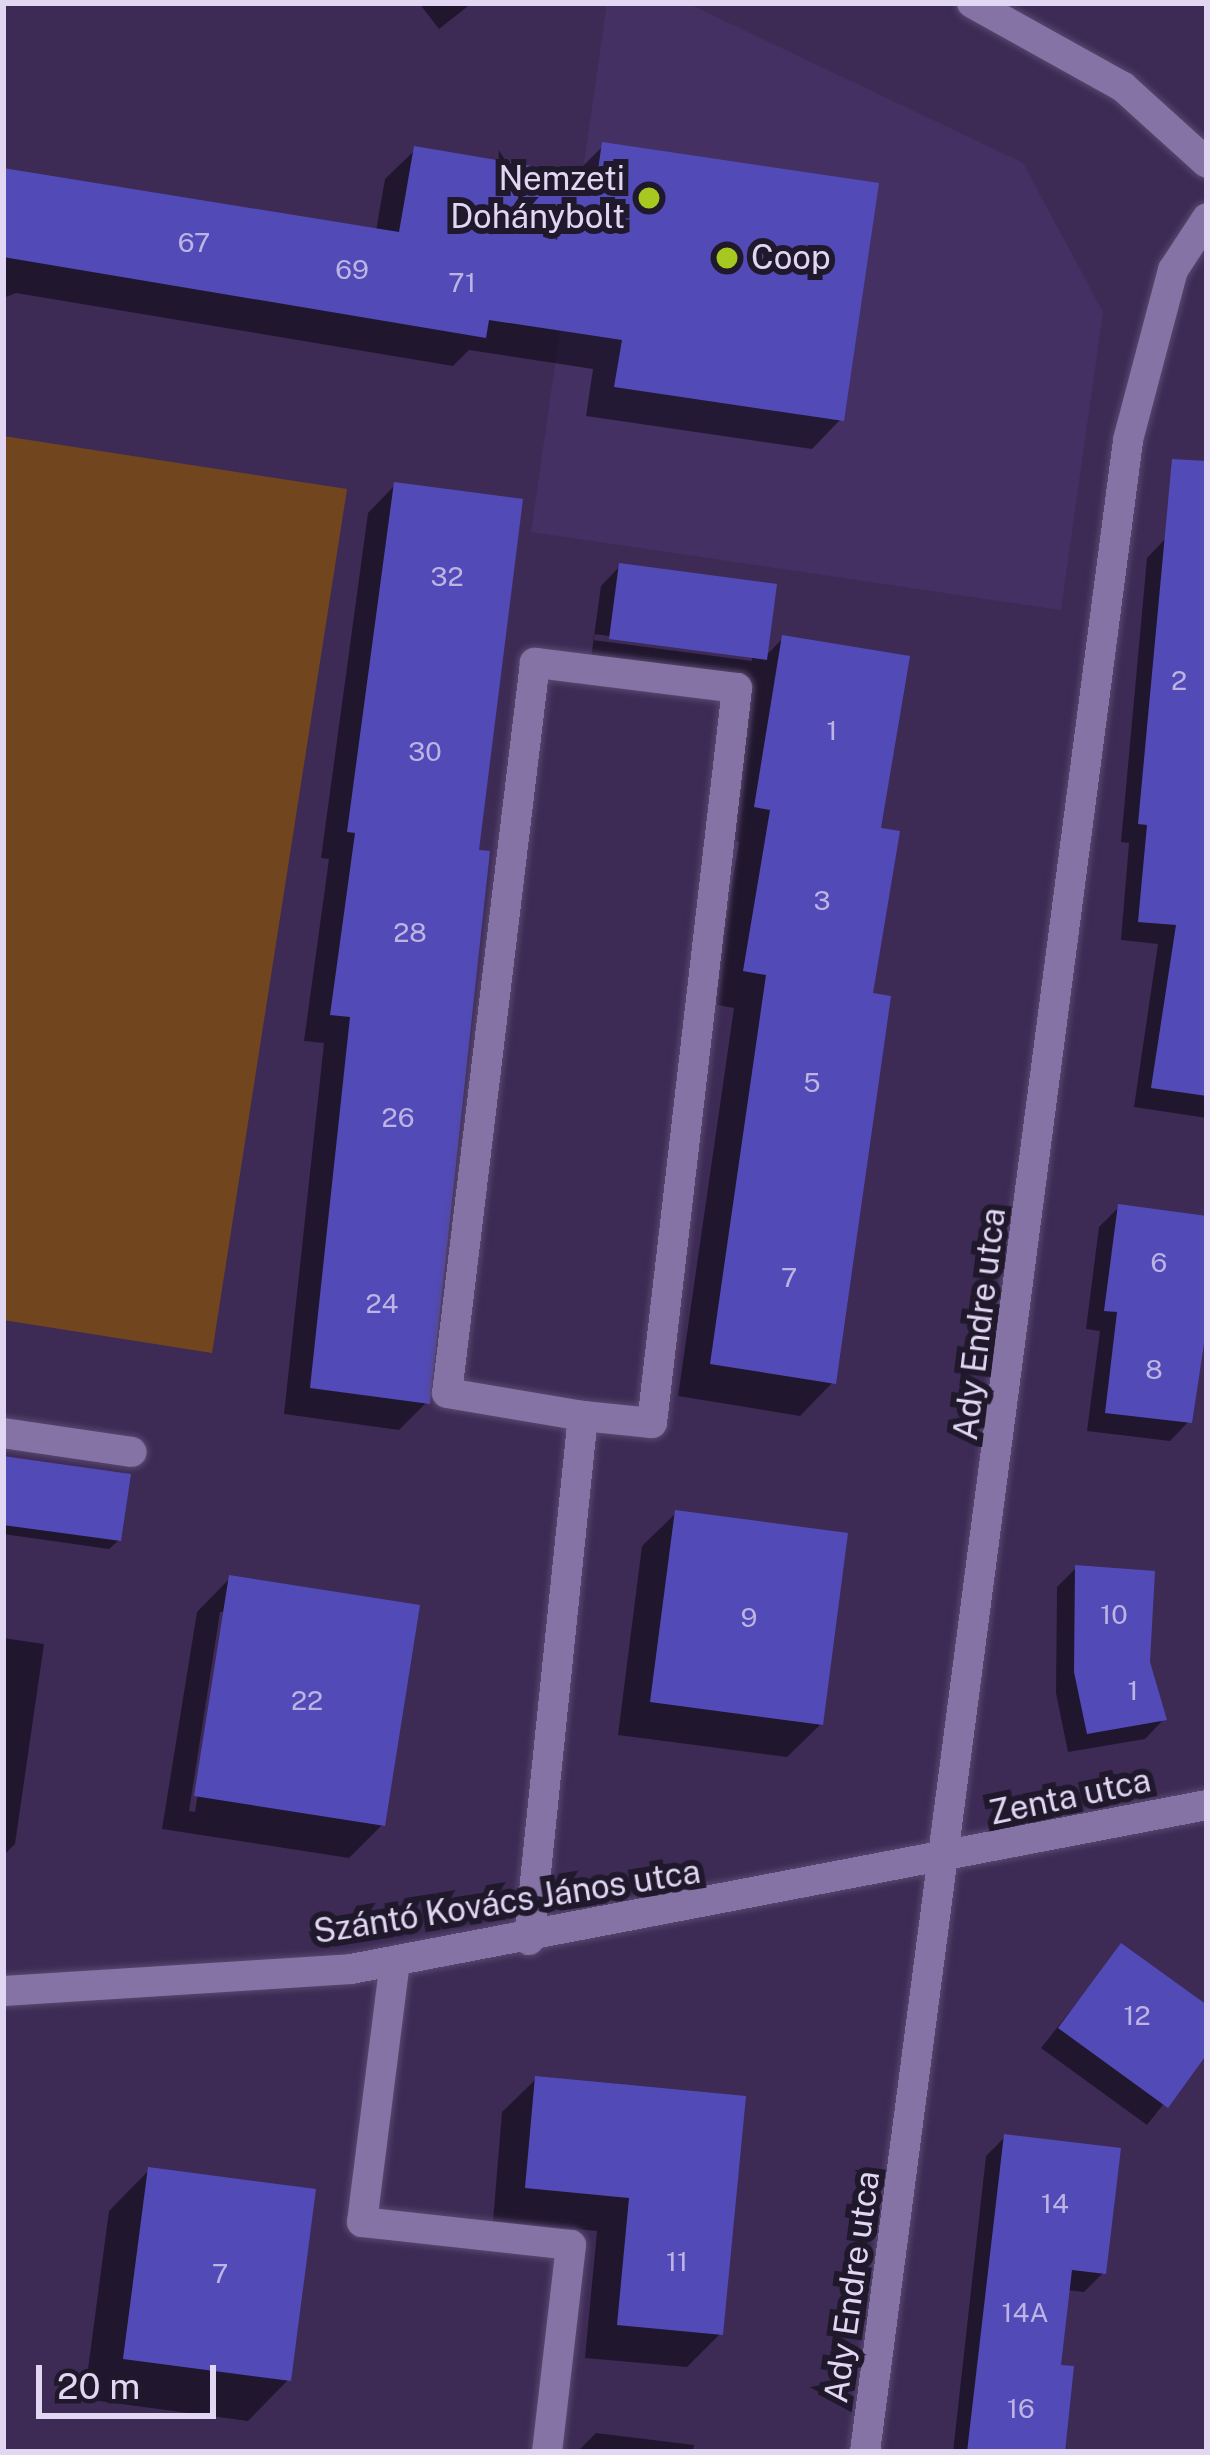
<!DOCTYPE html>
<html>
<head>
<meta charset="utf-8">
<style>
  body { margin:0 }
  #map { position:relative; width:1210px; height:2455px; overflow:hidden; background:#3d2b56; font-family:"Public Sans",sans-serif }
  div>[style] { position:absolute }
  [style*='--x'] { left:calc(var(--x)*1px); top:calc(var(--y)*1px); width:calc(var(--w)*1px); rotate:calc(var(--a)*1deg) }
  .built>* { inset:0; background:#453063 }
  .green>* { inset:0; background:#71461e }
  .shadow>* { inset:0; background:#0007 }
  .building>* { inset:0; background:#524bb7 }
  .roads { filter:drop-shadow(0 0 3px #59486f) drop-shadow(0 0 3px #59486f) }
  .street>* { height:30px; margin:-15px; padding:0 15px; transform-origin:15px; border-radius:15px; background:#8673a5 }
  .secondary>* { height:30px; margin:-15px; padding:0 15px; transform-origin:15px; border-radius:15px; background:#8673a5 }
  .dots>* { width:33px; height:33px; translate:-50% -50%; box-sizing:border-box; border:6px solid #20192c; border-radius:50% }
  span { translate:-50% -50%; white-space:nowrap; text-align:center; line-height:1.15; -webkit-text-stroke:12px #20192c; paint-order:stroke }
  .number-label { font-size:27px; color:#bdb4e4 }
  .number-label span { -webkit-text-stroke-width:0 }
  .poi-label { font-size:33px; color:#e1d7f3 }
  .right { translate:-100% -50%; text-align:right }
  .left { translate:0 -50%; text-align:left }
  .street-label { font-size:33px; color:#e1d7f3 }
  .frame { position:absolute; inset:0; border:6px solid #e1d7f3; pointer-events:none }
  .scale { position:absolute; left:36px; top:2365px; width:180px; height:54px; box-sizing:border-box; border:6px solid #e1d7f3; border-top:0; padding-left:15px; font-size:36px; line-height:42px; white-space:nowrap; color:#e1d7f3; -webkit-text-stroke:9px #20192c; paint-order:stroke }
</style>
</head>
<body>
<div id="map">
  <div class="built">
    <div style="clip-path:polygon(607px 3px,687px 3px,1023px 163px,1103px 312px,1061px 610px,531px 532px)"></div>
  </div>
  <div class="green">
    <div style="clip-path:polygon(3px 436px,347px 489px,212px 1353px,3px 1320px)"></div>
  </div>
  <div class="shadow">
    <div style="clip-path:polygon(419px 3px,472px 3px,439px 29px)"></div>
    <div style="clip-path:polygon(603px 146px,841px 419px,812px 449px,586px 416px,593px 369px,469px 350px,453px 366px,16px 293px,3px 298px,3px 171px,376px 231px,385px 179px,415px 150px,573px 176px)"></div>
    <div style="clip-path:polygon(395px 485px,476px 852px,427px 1402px,399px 1430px,284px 1414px,324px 1043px,304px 1041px,329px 859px,321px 858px,368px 513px)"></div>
    <div style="clip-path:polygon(1166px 538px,1207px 542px,1207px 1118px,1134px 1107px,1158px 944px,1121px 940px,1129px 843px,1121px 842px,1147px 558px)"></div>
    <div style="clip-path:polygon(evenodd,620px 566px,764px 658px,783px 638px,877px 830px,833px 1382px,800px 1416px,678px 1396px,734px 1008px,712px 1004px,739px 842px,722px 839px,749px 679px,591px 658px,601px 586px,620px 566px,594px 634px,752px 655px,752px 661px,593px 640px,594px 634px)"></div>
    <div style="clip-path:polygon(1119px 1207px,1207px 1219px,1207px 1345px,1199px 1344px,1189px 1421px,1170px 1441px,1087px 1431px,1100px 1331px,1086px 1329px,1099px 1227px)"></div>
    <div style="clip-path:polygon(3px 1459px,119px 1540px,109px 1549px,3px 1534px)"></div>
    <div style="clip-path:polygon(676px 1513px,821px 1724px,787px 1757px,618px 1735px,642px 1546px)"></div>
    <div style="clip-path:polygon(1076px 1568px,1147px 1663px,1164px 1719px,1145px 1739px,1068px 1752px,1056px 1693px,1057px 1587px)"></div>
    <div style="clip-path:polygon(evenodd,230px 1578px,382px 1825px,349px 1858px,162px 1829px,197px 1612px,230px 1578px,220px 1612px,226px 1612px,195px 1812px,189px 1811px,220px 1612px)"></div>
    <div style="clip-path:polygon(3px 1638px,44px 1644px,15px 1844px,3px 1856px)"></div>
    <div style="clip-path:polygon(1121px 1947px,1207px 2008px,1207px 2049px,1147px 2125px,1041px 2048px)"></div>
    <div style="clip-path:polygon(536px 2079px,743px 2099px,720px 2334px,687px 2367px,585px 2358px,597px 2231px,493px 2221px,502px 2112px)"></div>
    <div style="clip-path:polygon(1005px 2137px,1103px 2273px,1084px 2292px,1066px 2290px,1058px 2368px,1062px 2452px,953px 2452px,986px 2156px)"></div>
    <div style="clip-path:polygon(149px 2170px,288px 2380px,248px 2421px,84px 2399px,109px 2211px)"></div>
    <div style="clip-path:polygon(596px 2433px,694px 2445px,693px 2452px,577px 2452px)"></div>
  </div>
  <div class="building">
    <div style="clip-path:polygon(602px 142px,879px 183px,844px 421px,614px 387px,622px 340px,489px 320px,486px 338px,3px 257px,3px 168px,399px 232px,414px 146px,597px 177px)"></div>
    <div style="clip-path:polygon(1172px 459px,1207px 461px,1207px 1096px,1151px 1088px,1176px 925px,1138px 922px,1147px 825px,1138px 824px)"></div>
    <div style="clip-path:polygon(394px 482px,523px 499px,479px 850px,490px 851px,430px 1404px,310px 1388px,350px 1017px,330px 1015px,355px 833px,347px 832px)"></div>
    <div style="clip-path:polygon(619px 563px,777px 584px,767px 660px,609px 639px)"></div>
    <div style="clip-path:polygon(782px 635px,910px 656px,881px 828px,900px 831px,873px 993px,891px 996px,836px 1384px,710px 1364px,766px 975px,743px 971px,770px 810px,754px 807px)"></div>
    <div style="clip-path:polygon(1118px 1204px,1207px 1216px,1207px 1324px,1192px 1423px,1105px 1413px,1117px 1312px,1104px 1311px)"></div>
    <div style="clip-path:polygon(3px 1456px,131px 1474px,121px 1541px,3px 1525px)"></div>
    <div style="clip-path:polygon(675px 1510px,848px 1533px,823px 1725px,650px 1702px)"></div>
    <div style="clip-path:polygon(1075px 1565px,1155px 1571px,1150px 1662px,1167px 1720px,1087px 1734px,1074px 1672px)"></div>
    <div style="clip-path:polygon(229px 1575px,420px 1605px,385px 1826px,194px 1796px)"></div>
    <div style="clip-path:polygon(1121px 1943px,1207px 2005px,1207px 2054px,1168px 2108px,1058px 2028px)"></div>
    <div style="clip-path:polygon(535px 2076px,746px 2096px,723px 2335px,617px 2325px,629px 2198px,525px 2188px)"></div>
    <div style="clip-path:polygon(1004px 2134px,1121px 2148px,1106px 2274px,1072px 2270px,1061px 2365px,1074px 2366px,1065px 2452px,967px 2452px)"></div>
    <div style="clip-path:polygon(148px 2167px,316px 2189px,291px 2381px,123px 2359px)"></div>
  </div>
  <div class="roads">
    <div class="street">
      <div style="--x:3;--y:1433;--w:130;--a:8.4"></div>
      <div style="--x:529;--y:1940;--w:527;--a:-84.12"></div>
      <div style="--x:583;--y:1416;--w:69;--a:5.8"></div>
      <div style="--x:652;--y:1423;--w:740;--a:-83.4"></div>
      <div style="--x:737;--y:688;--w:204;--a:-172.9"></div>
      <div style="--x:535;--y:663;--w:735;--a:96.87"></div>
      <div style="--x:447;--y:1393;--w:138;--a:9.6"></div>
      <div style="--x:395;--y:1961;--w:263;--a:97.2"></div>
      <div style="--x:362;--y:2222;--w:210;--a:6.3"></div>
      <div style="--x:571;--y:2245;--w:208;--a:96.6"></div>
      <div style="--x:3;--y:1991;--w:349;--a:-3.6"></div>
      <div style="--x:351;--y:1969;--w:872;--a:-10.85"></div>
      <div style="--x:865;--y:2452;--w:2029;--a:-82.55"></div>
      <div style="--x:1128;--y:440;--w:176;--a:-75.2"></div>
      <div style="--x:1173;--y:270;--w:62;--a:-56.8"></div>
    </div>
    <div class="secondary">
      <div style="--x:972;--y:3;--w:173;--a:29.1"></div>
      <div style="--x:1123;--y:87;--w:113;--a:42.1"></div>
    </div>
  </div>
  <div class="dots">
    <div style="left:649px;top:198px;background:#a6c820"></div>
    <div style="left:727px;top:258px;background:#a6c820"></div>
  </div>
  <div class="number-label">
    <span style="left:194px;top:243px">67</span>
    <span style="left:352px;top:270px">69</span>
    <span style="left:462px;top:283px">71</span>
    <span style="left:447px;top:577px">32</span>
    <span style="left:1179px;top:681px">2</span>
    <span style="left:832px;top:731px">1</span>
    <span style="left:425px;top:752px">30</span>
    <span style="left:822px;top:901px">3</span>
    <span style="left:410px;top:933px">28</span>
    <span style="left:812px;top:1083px">5</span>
    <span style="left:398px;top:1118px">26</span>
    <span style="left:1159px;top:1263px">6</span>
    <span style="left:789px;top:1278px">7</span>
    <span style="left:382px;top:1304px">24</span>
    <span style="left:1154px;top:1370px">8</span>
    <span style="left:1114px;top:1615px">10</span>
    <span style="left:749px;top:1618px">9</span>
    <span style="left:1133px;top:1691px">1</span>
    <span style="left:307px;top:1701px">22</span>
    <span style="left:1137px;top:2016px">12</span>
    <span style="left:1055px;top:2204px">14</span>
    <span style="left:677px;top:2262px">11</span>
    <span style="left:220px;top:2274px">7</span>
    <span style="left:1025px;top:2313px">14A</span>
    <span style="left:1021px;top:2409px">16</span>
  </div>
  <div class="poi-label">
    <span class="right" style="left:625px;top:198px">Nemzeti<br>Dohánybolt</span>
    <span class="left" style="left:751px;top:258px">Coop</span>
  </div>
  <div class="street-label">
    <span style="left:980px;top:1324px;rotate:-83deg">Ady Endre utca</span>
    <span style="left:1070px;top:1797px;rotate:-12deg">Zenta utca</span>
    <span style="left:507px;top:1902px;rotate:-9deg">Szántó Kovács János utca</span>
    <span style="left:852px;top:2287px;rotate:-82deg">Ady Endre utca</span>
  </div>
  <div class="frame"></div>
  <div class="scale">20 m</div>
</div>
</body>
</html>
